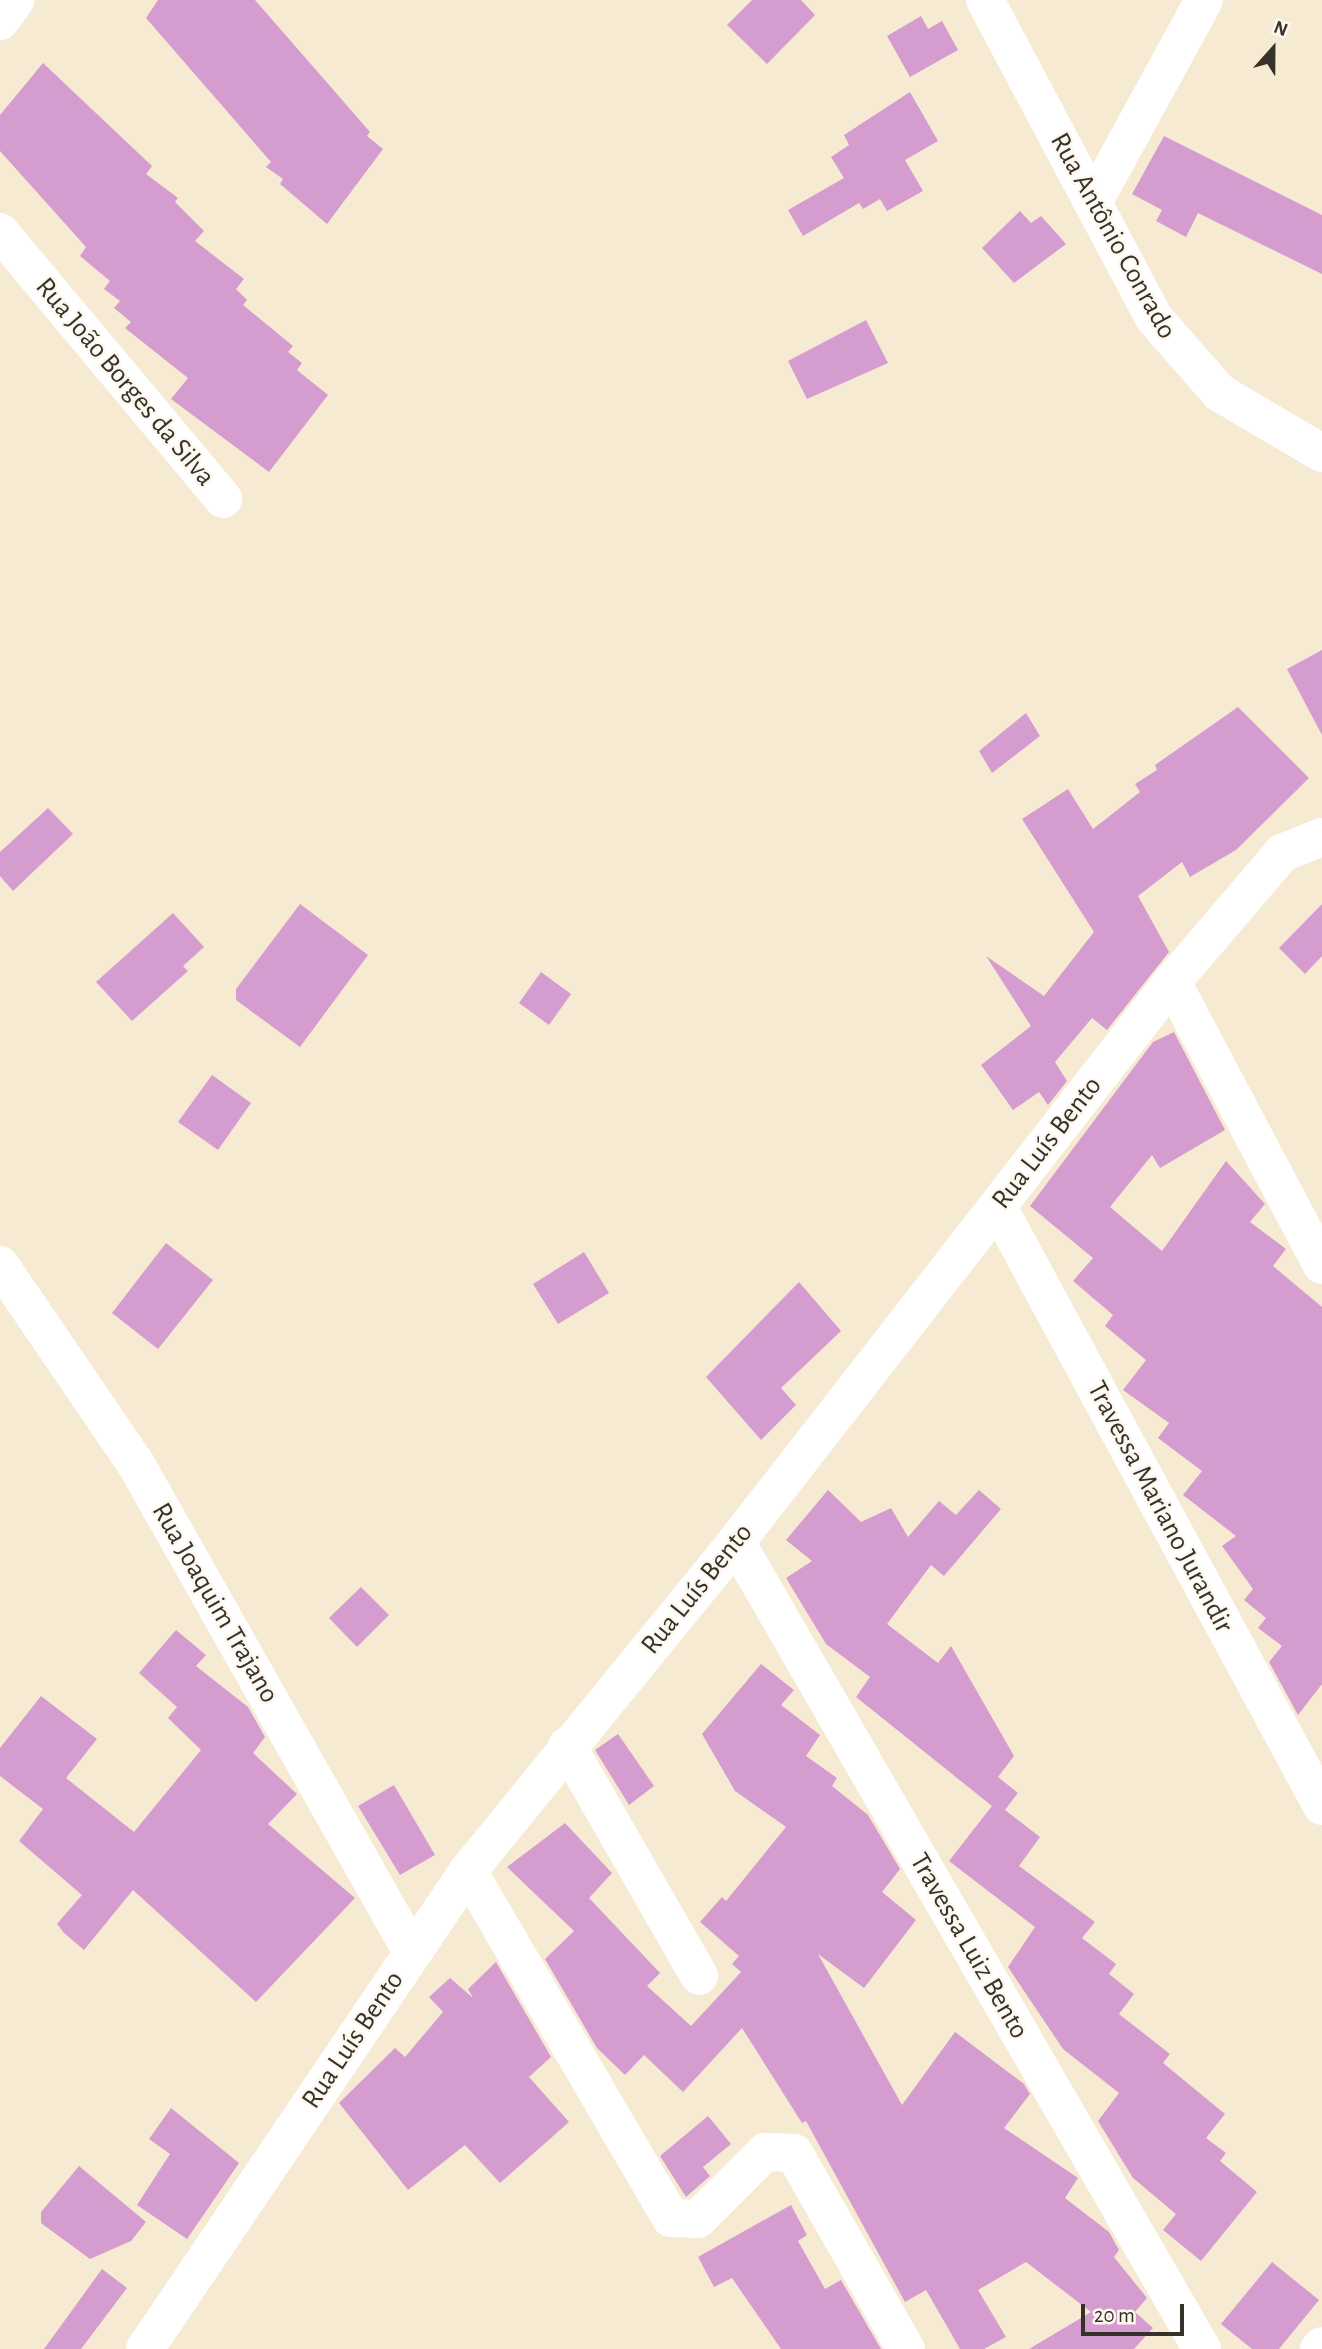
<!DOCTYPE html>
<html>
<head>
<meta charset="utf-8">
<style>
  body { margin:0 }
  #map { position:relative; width:1322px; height:2349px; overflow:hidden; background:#f7ead3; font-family:"Alegreya Sans",sans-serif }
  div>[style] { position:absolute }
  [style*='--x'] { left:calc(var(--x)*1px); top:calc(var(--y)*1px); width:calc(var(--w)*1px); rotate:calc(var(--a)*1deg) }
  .building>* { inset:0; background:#d59ccf }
  .minor>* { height:38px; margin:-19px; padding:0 19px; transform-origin:19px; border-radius:19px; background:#fff }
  span { translate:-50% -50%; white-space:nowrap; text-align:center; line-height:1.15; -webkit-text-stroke:5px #fdf8ef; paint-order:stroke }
  .street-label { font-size:28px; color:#373229 }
  .north { position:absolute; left:1238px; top:14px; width:70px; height:70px; -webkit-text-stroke:5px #fdf8ef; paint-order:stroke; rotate:21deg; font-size:19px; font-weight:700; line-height:28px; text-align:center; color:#373229 }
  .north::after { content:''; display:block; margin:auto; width:24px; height:32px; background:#373229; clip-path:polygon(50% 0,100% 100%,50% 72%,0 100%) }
  .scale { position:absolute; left:1081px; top:2304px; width:103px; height:32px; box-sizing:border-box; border:4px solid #373229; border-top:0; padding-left:9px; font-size:21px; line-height:24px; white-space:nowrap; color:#373229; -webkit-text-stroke:5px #fdf8ef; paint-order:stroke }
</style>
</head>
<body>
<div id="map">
  <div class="building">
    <div style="clip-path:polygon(158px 0,255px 0,370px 132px,367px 136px,383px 149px,327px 224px,280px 184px,283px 179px,266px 167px,271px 162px,146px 18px)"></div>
    <div style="clip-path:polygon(752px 0,801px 0,815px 15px,767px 64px,727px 25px)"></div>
    <div style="clip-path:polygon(921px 16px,928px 29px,942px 21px,958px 50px,910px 77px,887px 36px)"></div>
    <div style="clip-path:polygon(43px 63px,152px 166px,146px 174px,178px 198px,175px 202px,204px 231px,195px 241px,244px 279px,236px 289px,247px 300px,243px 305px,293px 346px,288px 352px,302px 363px,297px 370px,328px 395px,269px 472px,171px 399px,188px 378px,125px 328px,131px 322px,114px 308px,120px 301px,104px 289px,110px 281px,80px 256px,86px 247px,0 151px,0 115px)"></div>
    <div style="clip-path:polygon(910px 92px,938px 141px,905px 160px,923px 191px,887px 211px,880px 199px,863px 209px,859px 203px,803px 236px,788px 210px,844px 178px,831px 157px,849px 145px,844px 135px)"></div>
    <div style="clip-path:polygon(1164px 136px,1322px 215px,1322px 274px,1198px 213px,1186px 237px,1156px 221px,1162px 210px,1132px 194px)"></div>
    <div style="clip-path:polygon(1020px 211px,1031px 223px,1041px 216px,1066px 244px,1014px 283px,982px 248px)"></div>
    <div style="clip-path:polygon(866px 320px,888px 363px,807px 399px,788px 361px)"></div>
    <div style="clip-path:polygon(1322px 650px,1322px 735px,1287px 669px)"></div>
    <div style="clip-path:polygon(1238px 707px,1309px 778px,1236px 850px,1190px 877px,1182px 862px,1138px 896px,1169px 952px,1107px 1030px,1092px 1018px,1055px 1062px,1067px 1081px,1048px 1105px,1039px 1092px,1013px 1110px,981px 1065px,1031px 1026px,986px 956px,1044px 996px,1094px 932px,1022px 819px,1068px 789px,1093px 829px,1140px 792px,1135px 784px,1157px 770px,1155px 765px)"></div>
    <div style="clip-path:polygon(1026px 713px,1040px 736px,992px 773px,979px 751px)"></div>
    <div style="clip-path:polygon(48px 808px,73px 834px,13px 891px,0 876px,0 852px)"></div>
    <div style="clip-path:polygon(300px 904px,368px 955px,300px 1047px,236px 1000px,236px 989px)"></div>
    <div style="clip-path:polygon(1322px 904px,1322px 956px,1305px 974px,1279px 948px)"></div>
    <div style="clip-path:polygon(173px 913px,204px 947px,183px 966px,188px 971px,132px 1021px,96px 982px)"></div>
    <div style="clip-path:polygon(541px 972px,571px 994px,549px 1025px,519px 1003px)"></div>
    <div style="clip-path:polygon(1174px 1032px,1225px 1130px,1160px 1168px,1152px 1155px,1110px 1207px,1162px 1251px,1226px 1161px,1265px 1204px,1250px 1222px,1286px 1249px,1273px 1266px,1322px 1307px,1322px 1684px,1298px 1715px,1269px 1662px,1282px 1646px,1258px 1628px,1266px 1618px,1244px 1600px,1253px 1589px,1222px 1546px,1236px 1536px,1183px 1495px,1202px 1471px,1158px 1438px,1169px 1423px,1123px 1390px,1146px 1360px,1105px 1326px,1113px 1315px,1073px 1281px,1093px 1258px,1030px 1206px,1153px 1042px)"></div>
    <div style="clip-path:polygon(212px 1075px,251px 1103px,218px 1150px,178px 1122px)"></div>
    <div style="clip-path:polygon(166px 1243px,213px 1280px,158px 1349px,112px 1313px)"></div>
    <div style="clip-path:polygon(584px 1252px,609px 1293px,558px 1324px,533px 1284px)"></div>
    <div style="clip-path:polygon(799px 1282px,841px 1331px,781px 1388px,796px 1405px,761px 1440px,706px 1377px)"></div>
    <div style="clip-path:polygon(828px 1490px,861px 1522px,891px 1508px,908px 1537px,939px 1501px,956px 1515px,979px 1490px,1001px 1509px,944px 1576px,931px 1565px,887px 1624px,938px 1663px,951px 1646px,1014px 1756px,998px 1777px,1018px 1793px,1005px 1810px,1040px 1837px,1019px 1866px,1095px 1922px,1082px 1938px,1116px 1964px,1109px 1974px,1134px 1994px,1119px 2014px,1170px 2054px,1163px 2063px,1225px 2114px,1206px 2138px,1226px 2153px,1220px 2161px,1257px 2192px,1201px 2261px,1163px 2230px,1176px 2214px,1133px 2178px,1098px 2121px,1119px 2093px,1063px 2049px,1008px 1967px,1035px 1927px,949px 1861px,992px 1806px,856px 1697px,870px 1677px,826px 1644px,786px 1578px,812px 1561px,786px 1540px)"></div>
    <div style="clip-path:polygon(361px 1587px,389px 1615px,357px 1647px,329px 1618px)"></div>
    <div style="clip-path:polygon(176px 1630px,206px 1655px,196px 1666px,248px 1707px,265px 1737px,253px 1753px,297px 1794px,268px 1824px,355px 1898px,256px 2002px,133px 1890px,84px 1950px,64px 1933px,57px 1924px,82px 1895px,19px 1841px,43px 1809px,0 1776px,0 1748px,41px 1696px,97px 1739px,66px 1778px,134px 1832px,201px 1750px,168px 1718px,177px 1707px,139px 1673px)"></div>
    <div style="clip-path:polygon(761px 1664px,794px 1690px,781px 1705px,820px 1735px,806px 1756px,837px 1778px,832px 1786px,868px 1815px,900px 1869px,882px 1892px,916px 1920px,864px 1988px,818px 1954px,902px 2105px,955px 2032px,1024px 2084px,1030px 2094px,1004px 2128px,1078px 2178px,1065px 2198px,1109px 2232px,1119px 2250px,1114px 2257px,1147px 2298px,1135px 2312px,1153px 2328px,1134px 2349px,1029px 2349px,1091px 2312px,1026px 2262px,978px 2290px,1006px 2337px,984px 2349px,960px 2349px,926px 2290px,905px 2302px,806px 2121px,802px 2123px,742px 2028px,683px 2092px,644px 2055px,625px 2075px,597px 2048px,545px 1959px,574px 1931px,507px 1867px,565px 1823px,612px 1873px,589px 1898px,660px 1973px,647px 1986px,691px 2026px,741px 1972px,732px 1964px,739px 1956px,700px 1922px,722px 1897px,726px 1901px,786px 1827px,735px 1791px,702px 1734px)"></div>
    <div style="clip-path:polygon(618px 1734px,654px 1786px,629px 1805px,595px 1750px)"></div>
    <div style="clip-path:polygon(394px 1785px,435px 1855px,400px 1875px,358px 1806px)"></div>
    <div style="clip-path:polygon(496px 1962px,551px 2057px,529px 2077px,569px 2122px,500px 2183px,465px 2145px,408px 2190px,339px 2103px,395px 2048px,405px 2057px,443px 2012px,429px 1997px,450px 1978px,473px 1998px,468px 1989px)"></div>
    <div style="clip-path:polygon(171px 2108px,239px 2163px,187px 2239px,137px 2205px,170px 2154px,149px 2139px)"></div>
    <div style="clip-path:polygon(708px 2116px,731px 2144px,703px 2167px,710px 2176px,686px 2197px,660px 2156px)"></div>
    <div style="clip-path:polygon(79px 2166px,146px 2222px,131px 2241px,90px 2259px,41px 2223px,41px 2212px)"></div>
    <div style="clip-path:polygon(791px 2205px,807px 2235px,798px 2241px,825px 2289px,841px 2280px,881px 2349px,781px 2349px,732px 2278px,714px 2287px,698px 2257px)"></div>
    <div style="clip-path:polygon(1272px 2262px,1319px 2300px,1279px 2349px,1252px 2349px,1221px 2324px)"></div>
    <div style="clip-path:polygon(102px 2269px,127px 2288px,81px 2349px,44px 2349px)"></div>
  </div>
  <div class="minor">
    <div style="--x:985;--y:0;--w:360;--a:62"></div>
    <div style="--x:1154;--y:318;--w:100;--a:48.7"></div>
    <div style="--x:1220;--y:393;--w:118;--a:30.5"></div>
    <div style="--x:0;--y:21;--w:26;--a:-54"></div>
    <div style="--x:1093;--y:203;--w:231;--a:-61.3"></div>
    <div style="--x:0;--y:232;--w:348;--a:50.1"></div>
    <div style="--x:1172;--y:982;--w:320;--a:62.1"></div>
    <div style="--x:998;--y:1207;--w:681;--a:61.59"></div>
    <div style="--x:0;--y:1265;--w:243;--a:55.7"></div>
    <div style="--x:137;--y:1466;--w:558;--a:60.5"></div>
    <div style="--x:736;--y:1542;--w:932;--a:60"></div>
    <div style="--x:567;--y:1746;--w:265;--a:60.1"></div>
    <div style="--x:468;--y:1871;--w:402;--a:59.7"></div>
    <div style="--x:671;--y:2218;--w:27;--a:2"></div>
    <div style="--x:698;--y:2219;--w:95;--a:-45"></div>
    <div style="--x:765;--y:2152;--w:29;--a:2"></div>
    <div style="--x:794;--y:2153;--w:226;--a:60.3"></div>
    <div style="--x:145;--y:2349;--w:577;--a:-55.95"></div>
    <div style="--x:468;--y:1871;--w:424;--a:-50.8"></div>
    <div style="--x:736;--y:1542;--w:710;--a:-52.1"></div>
    <div style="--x:1172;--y:982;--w:170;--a:-49.5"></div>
    <div style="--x:1282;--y:853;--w:43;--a:-21.8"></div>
    <div style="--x:1319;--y:2349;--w:4;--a:-45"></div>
  </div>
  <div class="street-label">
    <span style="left:1113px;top:236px;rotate:61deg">Rua Antônio Conrado</span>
    <span style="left:125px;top:382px;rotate:50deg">Rua João Borges da Silva</span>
    <span style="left:1047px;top:1143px;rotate:-52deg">Rua Luís Bento</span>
    <span style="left:1160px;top:1507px;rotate:62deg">Travessa Mariano Jurandir</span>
    <span style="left:697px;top:1589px;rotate:-51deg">Rua Luís Bento</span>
    <span style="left:215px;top:1603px;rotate:60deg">Rua Joaquim Trajano</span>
    <span style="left:969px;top:1946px;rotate:60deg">Travessa Luiz Bento</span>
    <span style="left:353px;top:2040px;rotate:-56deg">Rua Luís Bento</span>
  </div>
  <div class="north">N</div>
  <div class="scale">20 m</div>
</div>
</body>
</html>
